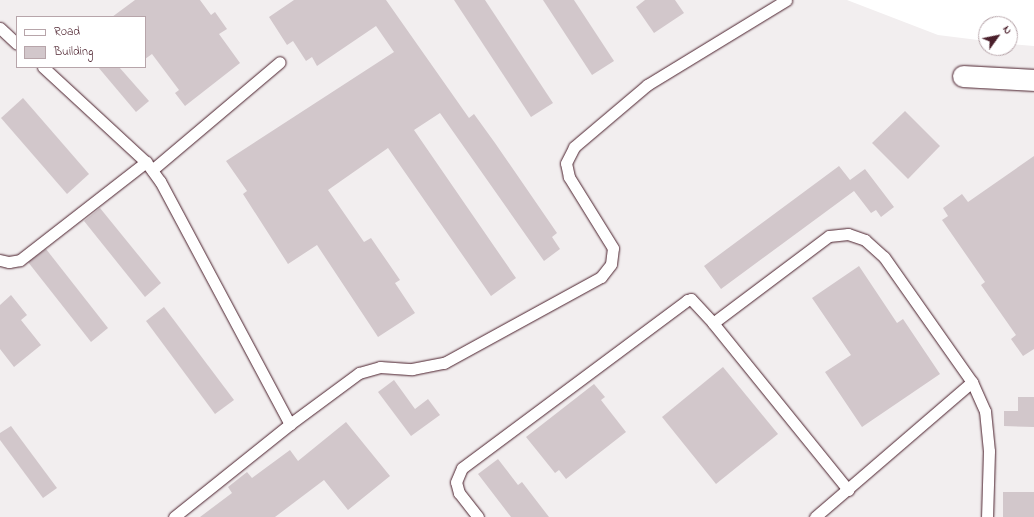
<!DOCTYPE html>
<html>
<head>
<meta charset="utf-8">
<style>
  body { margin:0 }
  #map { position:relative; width:1034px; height:517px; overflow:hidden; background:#fff; font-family:"Indie Flower",sans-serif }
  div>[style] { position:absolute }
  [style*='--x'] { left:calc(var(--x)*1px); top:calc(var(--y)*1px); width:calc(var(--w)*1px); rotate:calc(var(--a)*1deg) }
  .built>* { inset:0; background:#f2eeef }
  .building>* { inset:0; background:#d2c7cb }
  .roads { filter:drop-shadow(0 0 1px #4a1f2b) drop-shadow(0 0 1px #4a1f2b) }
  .lane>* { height:11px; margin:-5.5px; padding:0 5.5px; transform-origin:5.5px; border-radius:5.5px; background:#fff }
  .street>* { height:21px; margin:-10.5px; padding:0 10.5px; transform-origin:10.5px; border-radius:10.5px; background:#fff }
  span { translate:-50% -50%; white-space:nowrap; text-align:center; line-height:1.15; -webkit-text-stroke:3px #fff; paint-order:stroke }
  .legend { position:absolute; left:16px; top:16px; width:130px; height:52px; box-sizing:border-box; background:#fff; border:1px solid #b7a5aa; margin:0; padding:5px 7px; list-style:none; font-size:12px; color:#4a1f2b }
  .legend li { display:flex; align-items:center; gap:8px; height:20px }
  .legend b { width:20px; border:1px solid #b7a5aa }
  .north { position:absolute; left:978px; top:16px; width:40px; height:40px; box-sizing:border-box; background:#fff; border:1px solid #b7a5aa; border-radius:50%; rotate:57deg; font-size:11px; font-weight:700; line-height:16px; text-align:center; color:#4a1f2b }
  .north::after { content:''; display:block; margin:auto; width:14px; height:18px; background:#4a1f2b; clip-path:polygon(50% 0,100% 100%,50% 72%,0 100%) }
</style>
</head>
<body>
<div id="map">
  <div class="built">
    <div style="clip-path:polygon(evenodd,0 0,847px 0,938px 35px,986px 41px,986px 48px,1010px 48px,1010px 44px,1034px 46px,1034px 517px,0 517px,0 0,17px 17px,145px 17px,145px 67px,17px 67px,17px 17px)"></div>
  </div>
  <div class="building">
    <div style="clip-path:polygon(135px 0,200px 0,211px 15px,215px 12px,227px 29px,219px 34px,240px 63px,185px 106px,175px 93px,179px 90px,152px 54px,145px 59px,145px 17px,112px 17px)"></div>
    <div style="clip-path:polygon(294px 0,386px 0,469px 118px,474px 114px,495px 143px,557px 233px,552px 237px,560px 249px,544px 261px,440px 113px,414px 130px,516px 278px,491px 296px,388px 148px,328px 190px,364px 242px,371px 238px,400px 280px,395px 283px,415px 313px,378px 337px,317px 245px,288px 264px,243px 194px,247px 191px,226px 161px,394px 52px,376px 26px,317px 66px,312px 57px,306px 61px,293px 41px,287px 45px,269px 17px)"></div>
    <div style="clip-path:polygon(454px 0,485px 0,553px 103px,531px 117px)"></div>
    <div style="clip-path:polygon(543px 0,574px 0,614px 61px,592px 75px)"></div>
    <div style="clip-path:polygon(645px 0,675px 0,684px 13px,654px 33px,636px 7px)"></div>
    <div style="clip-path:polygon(98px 67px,119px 67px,149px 101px,136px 112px)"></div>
    <div style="clip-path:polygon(23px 98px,89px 174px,67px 194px,1px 118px)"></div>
    <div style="clip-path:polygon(905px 111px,940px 146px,908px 179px,872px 143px)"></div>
    <div style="clip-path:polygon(1034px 156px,1034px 349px,1023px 356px,1011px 339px,1016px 335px,981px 285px,985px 282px,942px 220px,948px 216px,943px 208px,962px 194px,968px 202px)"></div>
    <div style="clip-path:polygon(839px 166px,850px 180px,865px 169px,894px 207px,881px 217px,876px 210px,871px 213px,854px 191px,721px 289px,704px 266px)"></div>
    <div style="clip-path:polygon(100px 208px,161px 283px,145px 297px,84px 221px)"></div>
    <div style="clip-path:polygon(46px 249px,108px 328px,91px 342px,28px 262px)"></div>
    <div style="clip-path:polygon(859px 266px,897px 323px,903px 319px,940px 374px,862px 427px,825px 372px,851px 355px,812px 298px)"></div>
    <div style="clip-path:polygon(11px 295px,27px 315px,21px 320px,41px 345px,14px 367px,0 349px,0 305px)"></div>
    <div style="clip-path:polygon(164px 307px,234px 400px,215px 414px,146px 321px)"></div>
    <div style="clip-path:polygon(723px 367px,778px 434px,716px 484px,662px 417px)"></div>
    <div style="clip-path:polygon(394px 380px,415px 409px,428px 399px,440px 415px,411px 436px,378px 392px)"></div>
    <div style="clip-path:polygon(594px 384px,605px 397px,601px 400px,626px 432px,566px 479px,559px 470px,555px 473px,526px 437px)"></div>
    <div style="clip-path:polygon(1018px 397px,1034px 397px,1034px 427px,1004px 426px,1004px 411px,1018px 411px)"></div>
    <div style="clip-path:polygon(346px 422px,390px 476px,348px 510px,324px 480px,275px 517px,200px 517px,232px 493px,228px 487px,247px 472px,252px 478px,290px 450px,298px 461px)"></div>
    <div style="clip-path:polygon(11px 426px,57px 488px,43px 498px,0 440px,0 433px)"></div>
    <div style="clip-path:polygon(498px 459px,518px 485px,522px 482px,549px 517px,511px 517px,478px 474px)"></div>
    <div style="clip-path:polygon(1003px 492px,1034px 492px,1034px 517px,1003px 517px)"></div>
  </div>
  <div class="roads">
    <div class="lane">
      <div style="--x:0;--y:28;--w:23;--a:43"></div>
      <div style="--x:43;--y:67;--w:140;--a:42.7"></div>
      <div style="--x:146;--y:162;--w:24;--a:54"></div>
      <div style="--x:160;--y:181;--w:276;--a:61.9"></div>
      <div style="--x:152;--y:170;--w:167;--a:-40.2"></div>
      <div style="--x:0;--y:260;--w:9;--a:13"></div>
      <div style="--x:9;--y:262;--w:11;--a:-10"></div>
      <div style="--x:20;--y:260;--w:160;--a:-37.9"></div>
      <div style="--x:713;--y:323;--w:145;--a:-36.9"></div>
      <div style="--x:829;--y:236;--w:19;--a:-6"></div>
      <div style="--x:848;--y:234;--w:18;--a:19"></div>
      <div style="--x:865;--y:240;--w:25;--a:42"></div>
      <div style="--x:884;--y:257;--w:153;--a:54.9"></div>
      <div style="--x:972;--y:382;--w:32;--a:66"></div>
      <div style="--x:985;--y:411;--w:40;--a:84.3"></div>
      <div style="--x:989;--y:451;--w:66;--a:91.7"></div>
      <div style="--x:174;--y:517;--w:149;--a:-38.7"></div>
      <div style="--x:290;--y:424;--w:86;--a:-36.5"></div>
      <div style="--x:359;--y:373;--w:22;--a:-16"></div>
      <div style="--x:380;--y:367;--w:32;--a:4"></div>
      <div style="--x:412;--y:369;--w:33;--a:-11"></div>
      <div style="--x:444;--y:363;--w:179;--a:-28.7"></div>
      <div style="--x:601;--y:277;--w:16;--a:-52"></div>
      <div style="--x:611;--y:264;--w:16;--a:-83"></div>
      <div style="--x:613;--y:248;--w:84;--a:-121.8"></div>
      <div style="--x:569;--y:177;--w:14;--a:-102"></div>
      <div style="--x:566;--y:163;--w:18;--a:-63"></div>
      <div style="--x:574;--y:147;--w:96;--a:-40.3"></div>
      <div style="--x:647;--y:85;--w:163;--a:-31.4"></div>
      <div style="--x:478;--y:517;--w:31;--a:-128"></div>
      <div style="--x:459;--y:493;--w:11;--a:-105"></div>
      <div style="--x:456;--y:482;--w:15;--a:-67"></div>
      <div style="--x:462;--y:468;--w:281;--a:-36.7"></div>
      <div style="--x:687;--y:300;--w:4;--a:-14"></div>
      <div style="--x:691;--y:299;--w:33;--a:47"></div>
      <div style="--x:713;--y:323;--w:215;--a:51"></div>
      <div style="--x:815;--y:517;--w:207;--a:-40.7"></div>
    </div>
    <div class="street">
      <div style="--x:963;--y:76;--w:71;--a:3.2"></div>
    </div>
  </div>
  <ul class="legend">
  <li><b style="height:5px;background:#fff"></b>Road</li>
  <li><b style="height:11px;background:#d2c7cb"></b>Building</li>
  </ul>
  <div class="north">N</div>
</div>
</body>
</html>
